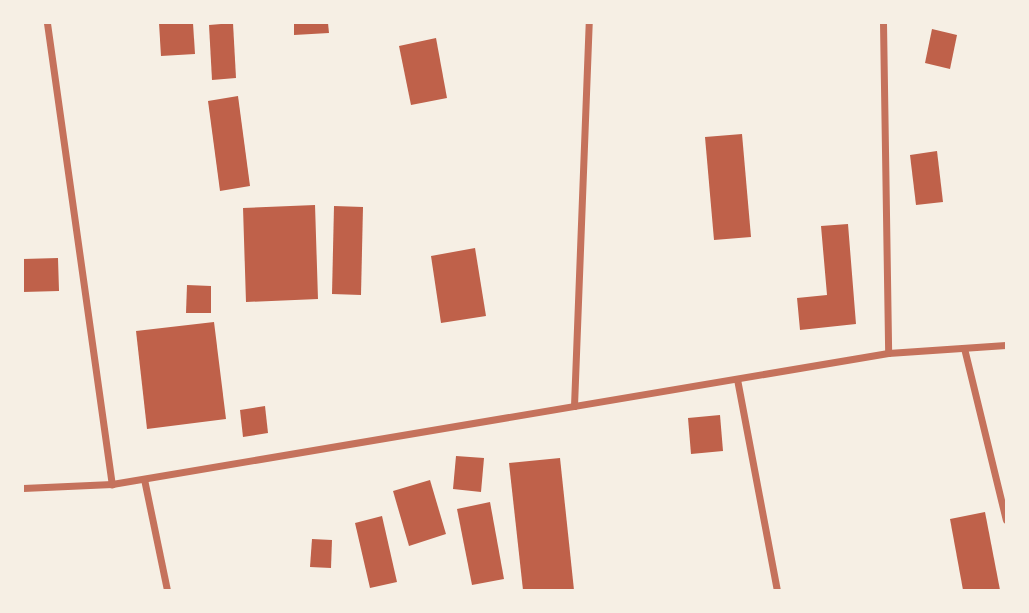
<!DOCTYPE html>
<html>
<head>
<meta charset="utf-8">
<style>
  body { margin:0 }
  #map { position:relative; width:1029px; height:613px; overflow:hidden; background:#f6efe4; font-family:"PT Sans",sans-serif }
  div>[style] { position:absolute }
  [style*='--x'] { left:calc(var(--x)*1px); top:calc(var(--y)*1px); width:calc(var(--w)*1px); rotate:calc(var(--a)*1deg) }
  .building>* { inset:0; background:#bf614a }
  .minor>* { height:7px; margin:-3.5px; padding:0 3.5px; transform-origin:3.5px; border-radius:3.5px; background:#c5725c }
  span { translate:-50% -50%; white-space:nowrap; text-align:center; line-height:1.15; -webkit-text-stroke:5px #f6efe4; paint-order:stroke }
  .frame { position:absolute; inset:0; border:24px solid #f6efe4; pointer-events:none }
</style>
</head>
<body>
<div id="map">
  <div class="building">
    <div style="clip-path:polygon(159px 23px,193px 23px,195px 54px,161px 56px)"></div>
    <div style="clip-path:polygon(233px 23px,236px 78px,212px 80px,209px 25px)"></div>
    <div style="clip-path:polygon(294px 23px,328px 23px,329px 33px,294px 35px)"></div>
    <div style="clip-path:polygon(932px 29px,957px 35px,950px 69px,925px 63px)"></div>
    <div style="clip-path:polygon(436px 38px,447px 98px,411px 105px,399px 46px)"></div>
    <div style="clip-path:polygon(238px 96px,250px 186px,220px 191px,208px 101px)"></div>
    <div style="clip-path:polygon(742px 134px,751px 237px,714px 240px,705px 137px)"></div>
    <div style="clip-path:polygon(937px 151px,943px 202px,916px 205px,910px 155px)"></div>
    <div style="clip-path:polygon(315px 205px,318px 299px,246px 302px,243px 208px)"></div>
    <div style="clip-path:polygon(334px 206px,363px 207px,361px 295px,332px 294px)"></div>
    <div style="clip-path:polygon(848px 224px,856px 324px,800px 330px,797px 298px,827px 295px,821px 226px)"></div>
    <div style="clip-path:polygon(475px 248px,486px 316px,441px 323px,431px 256px)"></div>
    <div style="clip-path:polygon(58px 258px,59px 291px,23px 292px,23px 259px)"></div>
    <div style="clip-path:polygon(187px 285px,211px 286px,211px 313px,186px 313px)"></div>
    <div style="clip-path:polygon(214px 322px,226px 419px,147px 429px,136px 331px)"></div>
    <div style="clip-path:polygon(265px 406px,268px 433px,243px 437px,240px 410px)"></div>
    <div style="clip-path:polygon(720px 415px,723px 451px,691px 454px,688px 418px)"></div>
    <div style="clip-path:polygon(456px 456px,484px 458px,481px 492px,453px 489px)"></div>
    <div style="clip-path:polygon(560px 458px,574px 590px,523px 590px,509px 463px)"></div>
    <div style="clip-path:polygon(430px 480px,446px 534px,409px 546px,393px 491px)"></div>
    <div style="clip-path:polygon(490px 502px,504px 579px,472px 585px,457px 509px)"></div>
    <div style="clip-path:polygon(985px 512px,1000px 590px,963px 590px,950px 519px)"></div>
    <div style="clip-path:polygon(382px 516px,397px 582px,370px 588px,355px 523px)"></div>
    <div style="clip-path:polygon(312px 539px,332px 540px,331px 568px,310px 567px)"></div>
  </div>
  <div class="minor">
    <div style="--x:47;--y:23;--w:466;--a:82"></div>
    <div style="--x:883;--y:23;--w:330;--a:89.1"></div>
    <div style="--x:964;--y:348;--w:177;--a:76.3"></div>
    <div style="--x:737;--y:379;--w:215;--a:79.3"></div>
    <div style="--x:574;--y:406;--w:383;--a:-87.8"></div>
    <div style="--x:144;--y:479;--w:113;--a:78.3"></div>
    <div style="--x:23;--y:488;--w:89;--a:-2.6"></div>
    <div style="--x:112;--y:484;--w:787;--a:-9.58"></div>
    <div style="--x:888;--y:353;--w:118;--a:-3.9"></div>
  </div>
  <div class="frame"></div>
</div>
</body>
</html>
